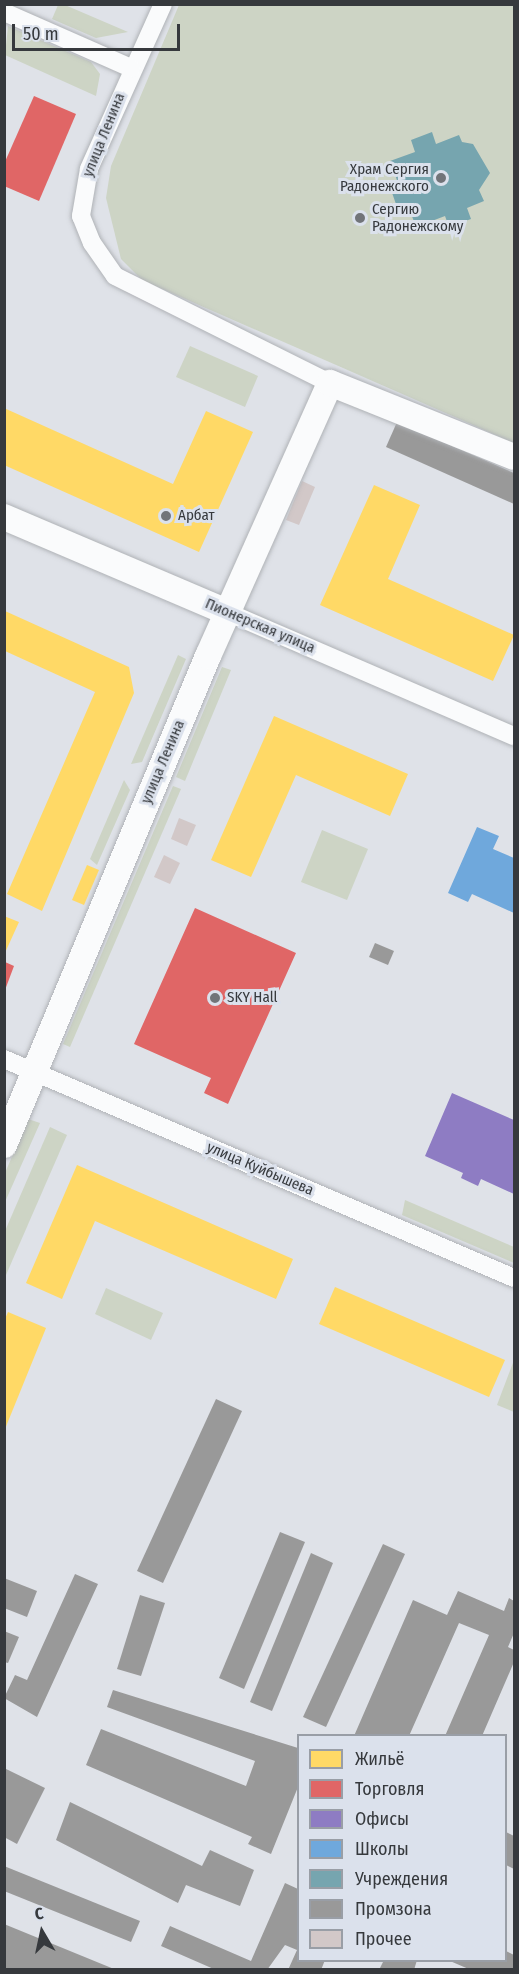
<!DOCTYPE html>
<html>
<head>
<meta charset="utf-8">
<style>
  body { margin:0 }
  #map { position:relative; width:519px; height:1974px; overflow:hidden; background:#dfe2e8; font-family:"Fira Sans Condensed",sans-serif }
  div>[style] { position:absolute }
  [style*='--x'] { left:calc(var(--x)*1px); top:calc(var(--y)*1px); width:calc(var(--w)*1px); rotate:calc(var(--a)*1deg) }
  .green>* { inset:0; background:#cdd4c5 }
  .homes>* { inset:0; background:#ffd966 }
  .shops>* { inset:0; background:#e06666 }
  .offices>* { inset:0; background:#8e7cc3 }
  .schools>* { inset:0; background:#6fa8dc }
  .public>* { inset:0; background:#76a5af }
  .industry>* { inset:0; background:#999 }
  .building>* { inset:0; background:#d2c8c8 }
  .roads { filter:drop-shadow(0 0 2px #afb2b6) drop-shadow(0 0 2px #afb2b6) }
  .street>* { height:18px; margin:-9px; padding:0 9px; transform-origin:9px; border-radius:9px; background:#fafbfc }
  .secondary>* { height:26px; margin:-13px; padding:0 13px; transform-origin:13px; border-radius:13px; background:#fafbfc }
  .dots>* { width:16px; height:16px; translate:-50% -50%; box-sizing:border-box; border:3px solid #dbe1ec; border-radius:50% }
  span { translate:-50% -50%; white-space:nowrap; text-align:center; line-height:1.15; -webkit-text-stroke:6px #dbe1ec; paint-order:stroke }
  .street-label { font-size:15px; color:#36393d }
  .poi-label { font-size:15px; color:#36393d }
  .right { translate:-100% -50%; text-align:right }
  .left { translate:0 -50%; text-align:left }
  .frame { position:absolute; inset:0; border:6px solid #36393d; pointer-events:none }
  .legend { position:absolute; left:297px; top:1734px; width:210px; height:228px; box-sizing:border-box; background:#dbe1ec; border:2px solid #999ea6; margin:0; padding:8px 10px; list-style:none; font-size:18px; color:#36393d }
  .legend li { display:flex; align-items:center; gap:12px; height:30px }
  .legend b { width:30px; border:2px solid #999ea6 }
  .north { position:absolute; left:12px; top:1902px; width:60px; height:60px; -webkit-text-stroke:4px #dbe1ec; paint-order:stroke; rotate:351deg; font-size:16px; font-weight:700; line-height:24px; text-align:center; color:#36393d }
  .north::after { content:''; display:block; margin:auto; width:21px; height:27px; background:#36393d; clip-path:polygon(50% 0,100% 100%,50% 72%,0 100%) }
  .scale { position:absolute; left:12px; top:24px; width:168px; height:27px; box-sizing:border-box; border:3px solid #36393d; border-top:0; padding-left:8px; font-size:18px; line-height:21px; white-space:nowrap; color:#36393d; -webkit-text-stroke:4px #dbe1ec; paint-order:stroke }
</style>
</head>
<body>
<div id="map">
  <div class="green">
    <div style="clip-path:polygon(58px 5px,65px 5px,128px 32px,96px 38px,52px 19px)"></div>
    <div style="clip-path:polygon(179px 5px,514px 5px,514px 443px,142px 280px,121px 259px,106px 198px,111px 166px)"></div>
    <div style="clip-path:polygon(8px 26px,91px 62px,100px 74px,96px 96px,5px 55px)"></div>
    <div style="clip-path:polygon(190px 346px,258px 376px,245px 407px,176px 377px)"></div>
    <div style="clip-path:polygon(178px 655px,186px 659px,142px 762px,131px 764px)"></div>
    <div style="clip-path:polygon(222px 667px,231px 670px,185px 781px,176px 777px)"></div>
    <div style="clip-path:polygon(124px 780px,130px 790px,97px 865px,90px 859px)"></div>
    <div style="clip-path:polygon(173px 786px,181px 789px,70px 1047px,63px 1044px)"></div>
    <div style="clip-path:polygon(322px 830px,368px 849px,347px 900px,301px 882px)"></div>
    <div style="clip-path:polygon(28px 1119px,40px 1123px,5px 1202px,5px 1173px)"></div>
    <div style="clip-path:polygon(50px 1127px,67px 1135px,6px 1275px,5px 1231px)"></div>
    <div style="clip-path:polygon(405px 1200px,514px 1247px,514px 1263px,402px 1215px)"></div>
    <div style="clip-path:polygon(106px 1288px,163px 1313px,151px 1340px,95px 1314px)"></div>
    <div style="clip-path:polygon(514px 1360px,514px 1412px,497px 1405px)"></div>
  </div>
  <div class="homes">
    <div style="clip-path:polygon(4px 408px,173px 484px,206px 411px,253px 432px,199px 552px,4px 465px)"></div>
    <div style="clip-path:polygon(374px 485px,420px 505px,388px 579px,514px 635px,493px 681px,320px 605px)"></div>
    <div style="clip-path:polygon(5px 611px,129px 667px,134px 693px,42px 911px,7px 894px,95px 692px,5px 651px)"></div>
    <div style="clip-path:polygon(274px 716px,408px 774px,390px 816px,296px 775px,251px 877px,211px 860px)"></div>
    <div style="clip-path:polygon(87px 865px,99px 870px,84px 905px,72px 900px)"></div>
    <div style="clip-path:polygon(4px 916px,19px 922px,4px 955px)"></div>
    <div style="clip-path:polygon(77px 1165px,293px 1259px,276px 1299px,95px 1221px,62px 1299px,26px 1283px)"></div>
    <div style="clip-path:polygon(335px 1287px,505px 1360px,489px 1397px,319px 1324px)"></div>
    <div style="clip-path:polygon(8px 1312px,46px 1328px,5px 1429px,4px 1321px)"></div>
  </div>
  <div class="shops">
    <div style="clip-path:polygon(34px 96px,76px 114px,39px 201px,4px 186px,4px 164px)"></div>
    <div style="clip-path:polygon(195px 908px,296px 953px,228px 1104px,204px 1093px,211px 1078px,134px 1044px)"></div>
    <div style="clip-path:polygon(5px 962px,14px 966px,5px 990px)"></div>
  </div>
  <div class="offices">
    <div style="clip-path:polygon(452px 1093px,514px 1120px,514px 1194px,481px 1179px,478px 1186px,461px 1178px,463px 1173px,425px 1156px)"></div>
  </div>
  <div class="schools">
    <div style="clip-path:polygon(477px 827px,499px 836px,493px 849px,514px 858px,514px 913px,472px 894px,468px 902px,448px 893px)"></div>
  </div>
  <div class="public">
    <div style="clip-path:polygon(432px 132px,436px 144px,459px 135px,462px 142px,473px 144px,490px 173px,479px 190px,484px 201px,467px 208px,471px 219px,449px 227px,445px 216px,416px 227px,407px 203px,397px 207px,390px 187px,398px 183px,390px 161px,415px 152px,411px 140px)"></div>
  </div>
  <div class="industry">
    <div style="clip-path:polygon(397px 422px,514px 473px,514px 504px,386px 447px)"></div>
    <div style="clip-path:polygon(375px 943px,394px 951px,388px 965px,369px 957px)"></div>
    <div style="clip-path:polygon(216px 1399px,242px 1411px,163px 1583px,137px 1571px)"></div>
    <div style="clip-path:polygon(280px 1532px,305px 1542px,244px 1689px,219px 1678px)"></div>
    <div style="clip-path:polygon(383px 1544px,405px 1554px,326px 1727px,303px 1717px)"></div>
    <div style="clip-path:polygon(311px 1553px,333px 1563px,272px 1711px,250px 1702px)"></div>
    <div style="clip-path:polygon(75px 1574px,98px 1584px,37px 1717px,4px 1698px,15px 1675px,27px 1680px)"></div>
    <div style="clip-path:polygon(4px 1578px,37px 1591px,27px 1617px,4px 1608px)"></div>
    <div style="clip-path:polygon(458px 1591px,504px 1611px,509px 1598px,514px 1601px,514px 1633px,508px 1647px,514px 1650px,514px 1662px,482px 1736px,445px 1736px,489px 1635px,459px 1623px,409px 1736px,354px 1736px,413px 1600px,447px 1615px)"></div>
    <div style="clip-path:polygon(140px 1595px,165px 1603px,141px 1676px,117px 1669px)"></div>
    <div style="clip-path:polygon(4px 1631px,19px 1637px,8px 1663px,4px 1662px)"></div>
    <div style="clip-path:polygon(113px 1690px,298px 1748px,298px 1787px,271px 1854px,248px 1844px,252px 1837px,86px 1765px,101px 1729px,246px 1786px,255px 1761px,107px 1707px)"></div>
    <div style="clip-path:polygon(4px 1768px,45px 1788px,17px 1844px,4px 1837px)"></div>
    <div style="clip-path:polygon(70px 1802px,202px 1866px,210px 1850px,254px 1870px,240px 1906px,186px 1885px,178px 1903px,56px 1840px)"></div>
    <div style="clip-path:polygon(506px 1832px,514px 1836px,514px 1869px,506px 1865px)"></div>
    <div style="clip-path:polygon(4px 1866px,140px 1921px,131px 1942px,4px 1891px)"></div>
    <div style="clip-path:polygon(285px 1883px,298px 1889px,298px 1960px,325px 1960px,321px 1970px,288px 1970px,297px 1950px,285px 1945px,267px 1970px,216px 1970px,161px 1946px,170px 1926px,251px 1961px)"></div>
    <div style="clip-path:polygon(4px 1924px,114px 1969px,114px 1970px,4px 1970px)"></div>
    <div style="clip-path:polygon(506px 1951px,514px 1955px,514px 1970px,471px 1970px,450px 1961px,506px 1960px)"></div>
    <div style="clip-path:polygon(384px 1960px,417px 1960px,414px 1970px,379px 1970px)"></div>
  </div>
  <div class="building">
    <div style="clip-path:polygon(302px 481px,315px 487px,299px 525px,286px 520px)"></div>
    <div style="clip-path:polygon(179px 818px,196px 825px,187px 846px,171px 839px)"></div>
    <div style="clip-path:polygon(164px 855px,180px 863px,170px 884px,154px 877px)"></div>
  </div>
  <div class="roads">
    <div class="street">
      <div style="--x:163;--y:4;--w:181;--a:114.2"></div>
      <div style="--x:89;--y:169;--w:48;--a:99.7"></div>
      <div style="--x:81;--y:216;--w:29;--a:68"></div>
      <div style="--x:92;--y:243;--w:40;--a:55.1"></div>
      <div style="--x:115;--y:276;--w:240;--a:26.5"></div>
      <div style="--x:4;--y:12;--w:139;--a:23.8"></div>
      <div style="--x:227;--y:612;--w:313;--a:23.4"></div>
      <div style="--x:4;--y:1059;--w:555;--a:23.24"></div>
    </div>
    <div class="secondary">
      <div style="--x:4;--y:517;--w:242;--a:23.1"></div>
      <div style="--x:4;--y:1145;--w:530;--a:-67.36"></div>
      <div style="--x:208;--y:656;--w:299;--a:-65.9"></div>
      <div style="--x:330;--y:383;--w:198;--a:21.9"></div>
    </div>
  </div>
  <div class="dots">
    <div style="left:441px;top:178px;background:#717479"></div>
    <div style="left:360px;top:218px;background:#717479"></div>
    <div style="left:166px;top:516px;background:#717479"></div>
    <div style="left:215px;top:998px;background:#717479"></div>
  </div>
  <div class="street-label">
    <span style="left:104px;top:135px;rotate:-68deg">улица Ленина</span>
    <span style="left:260px;top:626px;rotate:23deg">Пионерская улица</span>
    <span style="left:163px;top:762px;rotate:-67deg">улица Ленина</span>
    <span style="left:260px;top:1169px;rotate:23deg">улица Куйбышева</span>
  </div>
  <div class="poi-label">
    <span class="right" style="left:429px;top:178px">Храм Сергия<br>Радонежского</span>
    <span class="left" style="left:372px;top:218px">Сергию<br>Радонежскому</span>
    <span class="left" style="left:178px;top:516px">Арбат</span>
    <span class="left" style="left:227px;top:998px">SKY Hall</span>
  </div>
  <div class="frame"></div>
  <ul class="legend">
  <li><b style="height:16px;background:#ffd966"></b>Жильё</li>
  <li><b style="height:16px;background:#e06666"></b>Торговля</li>
  <li><b style="height:16px;background:#8e7cc3"></b>Офисы</li>
  <li><b style="height:16px;background:#6fa8dc"></b>Школы</li>
  <li><b style="height:16px;background:#76a5af"></b>Учреждения</li>
  <li><b style="height:16px;background:#999"></b>Промзона</li>
  <li><b style="height:16px;background:#d2c8c8"></b>Прочее</li>
  </ul>
  <div class="north">С</div>
  <div class="scale">50 m</div>
</div>
</body>
</html>
